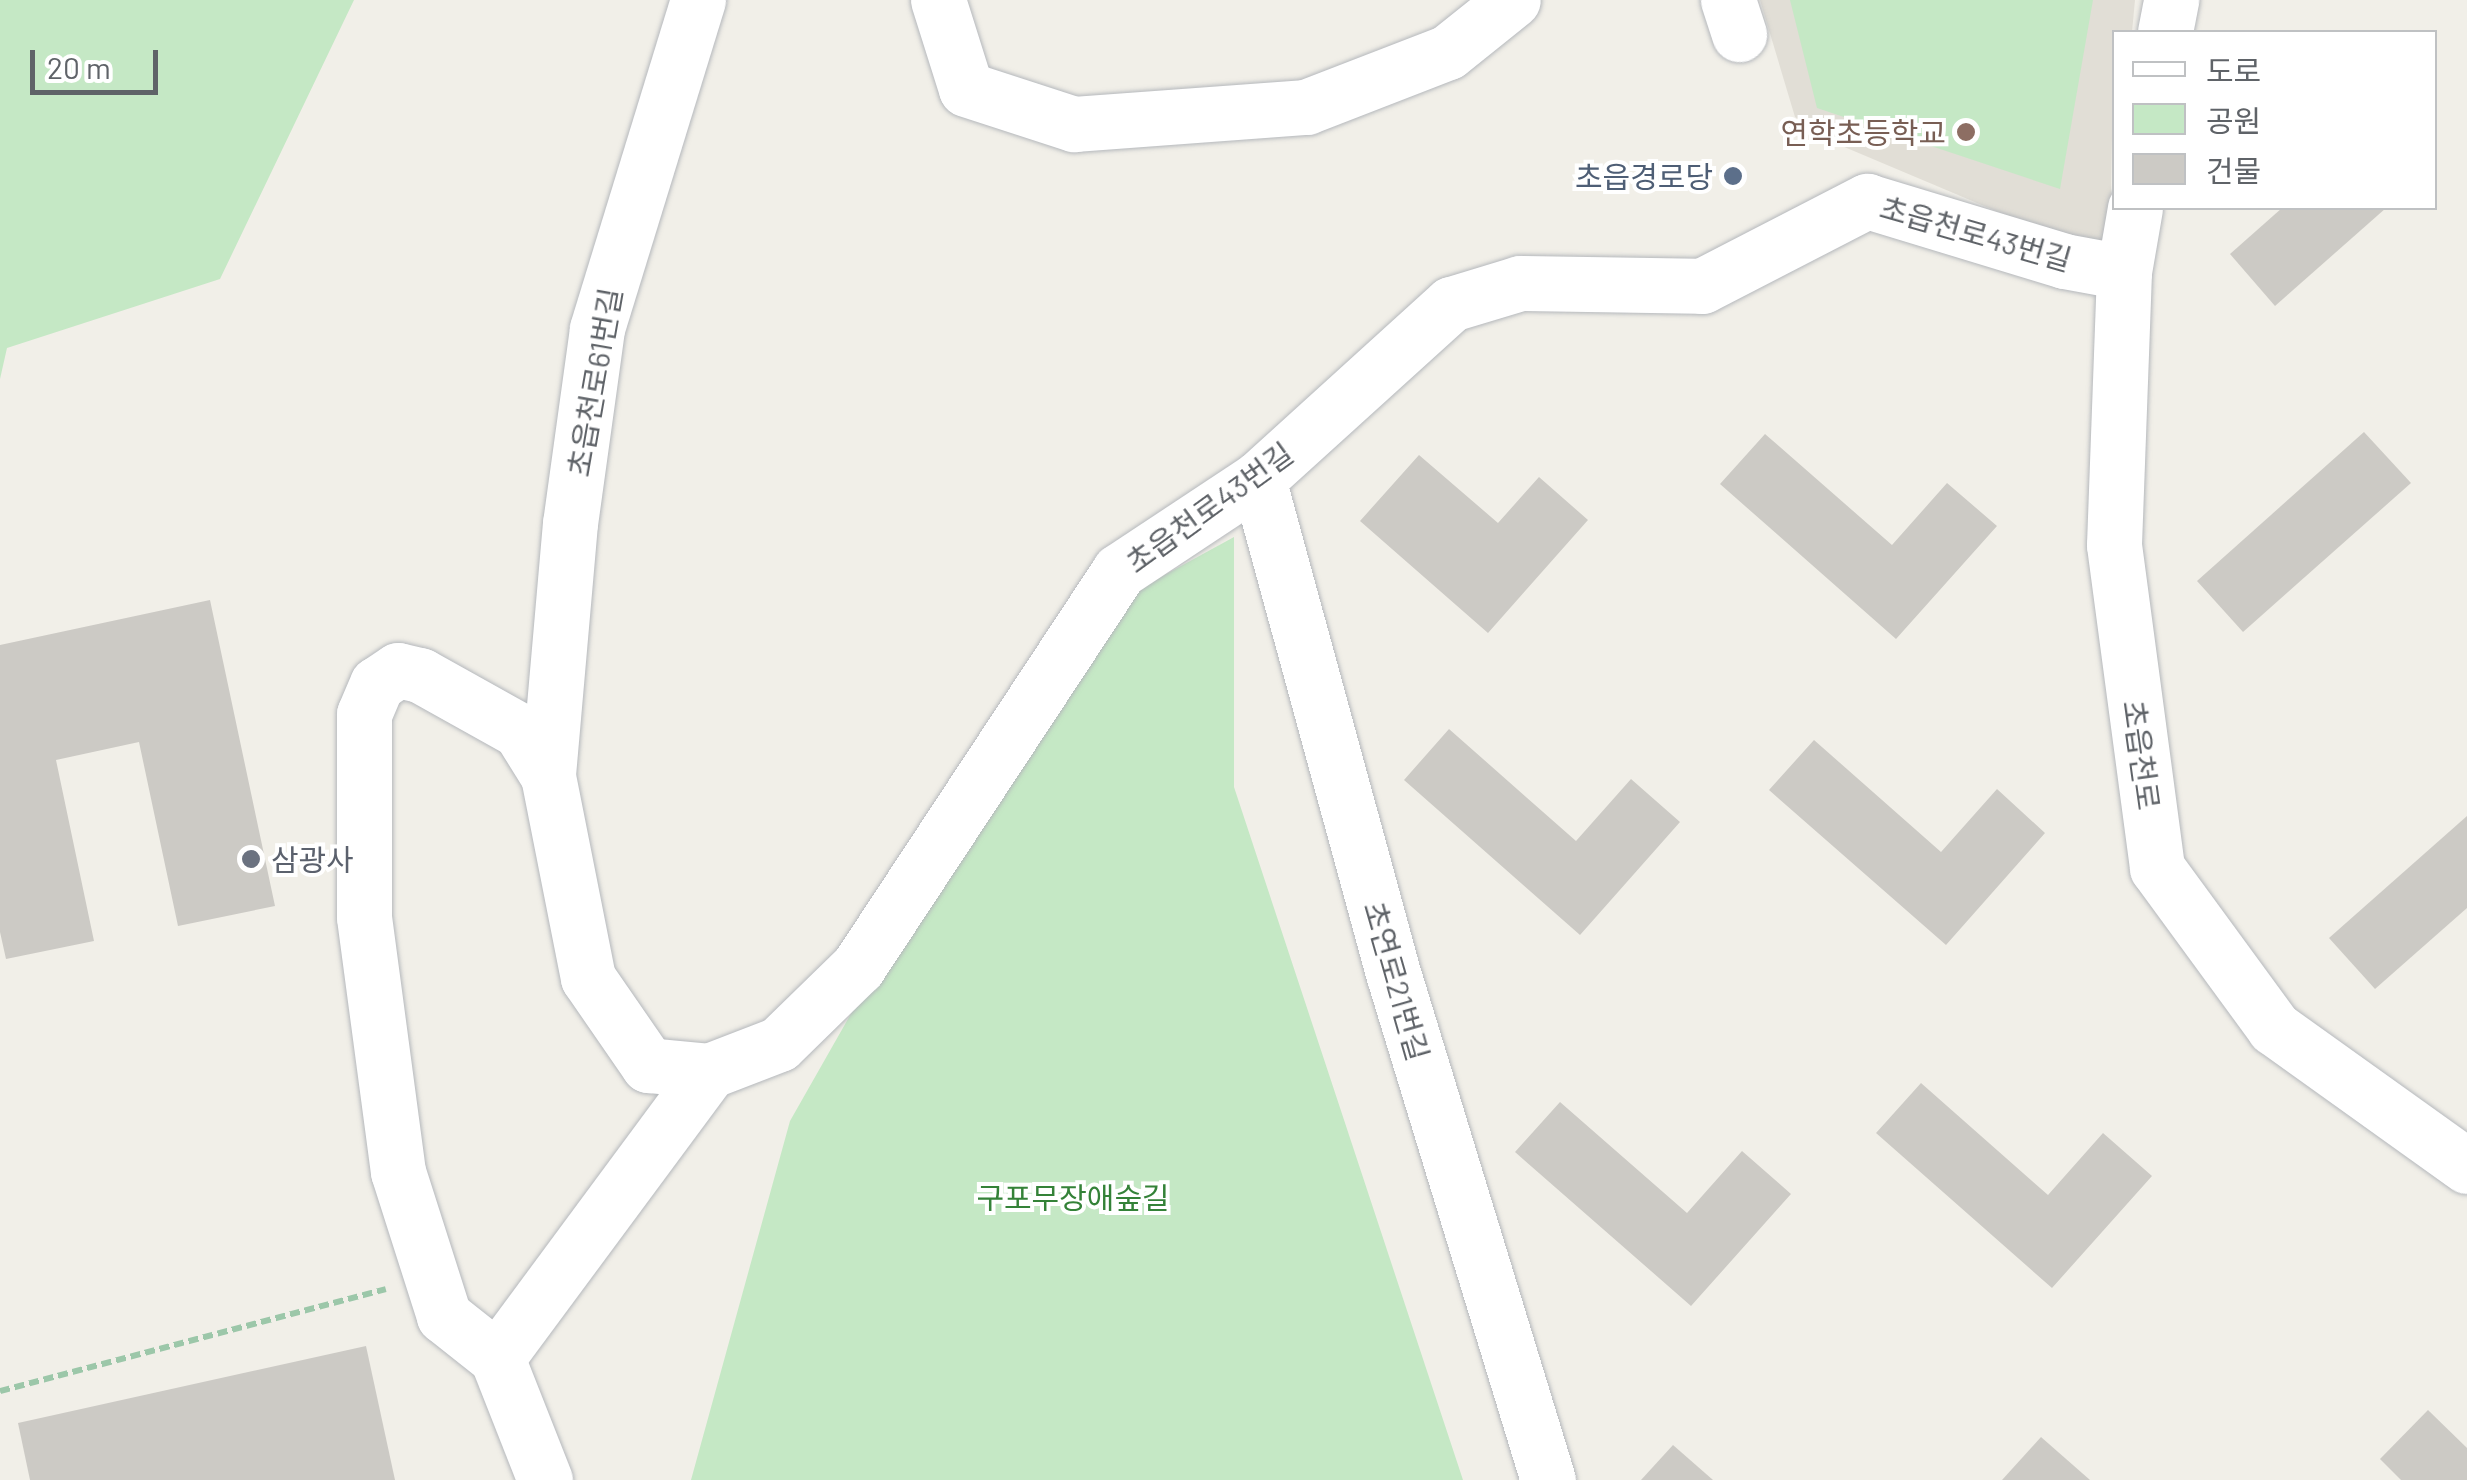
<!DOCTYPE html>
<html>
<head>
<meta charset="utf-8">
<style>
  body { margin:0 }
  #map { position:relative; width:2467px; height:1480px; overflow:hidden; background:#f1efe8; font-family:Barlow,"Noto Sans KR",sans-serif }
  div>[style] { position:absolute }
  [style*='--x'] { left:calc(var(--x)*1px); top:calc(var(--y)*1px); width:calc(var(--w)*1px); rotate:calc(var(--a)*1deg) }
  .education>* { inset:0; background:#e1ded6 }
  .green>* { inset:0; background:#c5e8c5 }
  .building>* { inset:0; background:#cccac5 }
  .path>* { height:6px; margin-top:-3px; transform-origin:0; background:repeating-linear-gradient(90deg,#9cc7a9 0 10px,transparent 0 15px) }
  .roads { filter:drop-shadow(0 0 2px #b5b8bc) drop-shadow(0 0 2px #b5b8bc) }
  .minor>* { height:55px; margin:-27.5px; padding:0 27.5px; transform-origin:27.5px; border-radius:27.5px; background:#fff }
  .dots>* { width:28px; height:28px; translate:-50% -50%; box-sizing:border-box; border:5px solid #fff; border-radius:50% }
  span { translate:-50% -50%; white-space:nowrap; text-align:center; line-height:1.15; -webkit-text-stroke:8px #fff; paint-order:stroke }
  .education-label { font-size:30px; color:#785e54 }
  .right { translate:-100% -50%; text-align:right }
  .service-label { font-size:30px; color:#4e5e75 }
  .street-label { font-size:30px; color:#5f6368 }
  .worship-label { font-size:30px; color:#5b616d }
  .left { translate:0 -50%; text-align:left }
  .park-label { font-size:30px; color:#348238 }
  .legend { position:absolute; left:2112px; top:30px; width:325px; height:180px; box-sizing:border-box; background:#fff; border:2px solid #bfc1c3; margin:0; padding:12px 18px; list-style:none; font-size:30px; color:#5f6368 }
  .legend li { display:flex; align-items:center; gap:20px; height:50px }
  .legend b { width:50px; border:2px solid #bfc1c3 }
  .scale { position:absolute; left:30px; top:50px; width:128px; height:45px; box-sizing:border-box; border:5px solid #5f6368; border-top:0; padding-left:12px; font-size:30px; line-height:35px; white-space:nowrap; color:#5f6368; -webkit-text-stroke:8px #fff; paint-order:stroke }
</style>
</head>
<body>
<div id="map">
  <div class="education">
    <div style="clip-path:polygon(1760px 0,2135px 0,2132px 32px,2114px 32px,2110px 243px,2058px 237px,1842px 146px,1795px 117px)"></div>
  </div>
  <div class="green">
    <div style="clip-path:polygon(0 0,354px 0,220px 279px,7px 348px,0 379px)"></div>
    <div style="clip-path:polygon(1790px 0,2093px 0,2060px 189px,1817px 108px)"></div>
    <div style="clip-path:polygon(1234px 537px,1234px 787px,1463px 1480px,691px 1480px,790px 1121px,898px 931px,1117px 601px)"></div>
  </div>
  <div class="building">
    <div style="clip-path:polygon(2282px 208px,2386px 208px,2275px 306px,2230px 254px)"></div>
    <div style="clip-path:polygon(2364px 432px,2411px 483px,2243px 632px,2197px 581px)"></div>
    <div style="clip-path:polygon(1765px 434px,1892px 545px,1947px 483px,1997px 526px,1896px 639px,1720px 484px)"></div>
    <div style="clip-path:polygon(1419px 455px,1498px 523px,1539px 477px,1588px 520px,1488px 633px,1360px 521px)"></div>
    <div style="clip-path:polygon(210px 600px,275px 906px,178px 926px,139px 742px,56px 760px,94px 941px,6px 959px,0 932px,0 645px)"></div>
    <div style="clip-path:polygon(1449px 729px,1576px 841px,1631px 779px,1680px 822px,1580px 935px,1404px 780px)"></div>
    <div style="clip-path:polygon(1814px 740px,1941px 852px,1997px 789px,2045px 833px,1946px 945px,1769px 790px)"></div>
    <div style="clip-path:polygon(2467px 816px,2467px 908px,2375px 989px,2329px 938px)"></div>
    <div style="clip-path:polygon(1921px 1083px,2048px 1195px,2103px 1133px,2152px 1176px,2052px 1288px,1876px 1133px)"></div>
    <div style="clip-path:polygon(1560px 1102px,1687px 1213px,1742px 1151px,1791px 1194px,1691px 1306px,1515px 1152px)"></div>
    <div style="clip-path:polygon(366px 1346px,395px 1480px,30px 1480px,18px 1423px)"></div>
    <div style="clip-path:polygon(2428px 1410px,2467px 1448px,2467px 1480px,2401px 1480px,2380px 1459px)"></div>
    <div style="clip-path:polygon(2041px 1437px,2090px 1480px,2002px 1480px)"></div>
    <div style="clip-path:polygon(1673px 1445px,1713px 1480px,1641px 1480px)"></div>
  </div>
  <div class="path">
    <div style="--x:0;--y:1391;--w:399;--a:-14.8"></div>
  </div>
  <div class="roads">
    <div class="minor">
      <div style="--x:698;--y:0;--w:344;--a:107.1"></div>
      <div style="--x:597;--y:329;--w:196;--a:97.9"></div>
      <div style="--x:570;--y:523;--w:254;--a:95"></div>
      <div style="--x:548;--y:776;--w:206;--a:78.8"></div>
      <div style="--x:588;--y:978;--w:106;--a:55.4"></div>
      <div style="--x:648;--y:1065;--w:61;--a:5.6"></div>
      <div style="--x:709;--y:1071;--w:75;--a:-21.1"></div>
      <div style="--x:779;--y:1044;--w:110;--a:-44.3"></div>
      <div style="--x:858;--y:967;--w:474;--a:-56.6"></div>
      <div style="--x:1119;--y:571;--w:167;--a:-33.5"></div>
      <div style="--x:1258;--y:479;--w:261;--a:-42.2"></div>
      <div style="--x:1451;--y:304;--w:72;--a:-16.9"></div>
      <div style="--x:1520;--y:283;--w:182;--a:0.9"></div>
      <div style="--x:1702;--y:286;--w:186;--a:-27.3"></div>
      <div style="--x:1867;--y:201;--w:206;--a:16.9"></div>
      <div style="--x:2064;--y:261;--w:61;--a:10.4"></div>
      <div style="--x:938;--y:0;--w:93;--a:72.5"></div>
      <div style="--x:966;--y:89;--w:114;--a:18"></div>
      <div style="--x:1074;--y:124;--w:233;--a:-4.2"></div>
      <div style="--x:1306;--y:107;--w:152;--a:-21.2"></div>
      <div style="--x:1448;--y:52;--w:83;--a:-38.7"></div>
      <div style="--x:1728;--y:0;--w:36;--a:72"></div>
      <div style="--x:2165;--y:32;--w:33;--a:-79"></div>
      <div style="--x:2135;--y:208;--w:65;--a:99.8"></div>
      <div style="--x:2124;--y:272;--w:273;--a:92.1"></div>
      <div style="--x:2114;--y:545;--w:326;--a:82.4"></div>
      <div style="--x:2157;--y:868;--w:198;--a:53.8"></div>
      <div style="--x:2274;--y:1028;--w:237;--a:35.6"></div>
      <div style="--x:1258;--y:479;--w:512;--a:74.72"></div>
      <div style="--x:1393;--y:973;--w:530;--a:73"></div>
      <div style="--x:497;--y:1358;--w:68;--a:-141.6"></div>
      <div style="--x:444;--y:1316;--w:151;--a:-107.7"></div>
      <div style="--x:398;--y:1172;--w:257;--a:-97.6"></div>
      <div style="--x:364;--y:917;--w:203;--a:-90"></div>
      <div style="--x:364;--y:714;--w:33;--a:-67"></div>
      <div style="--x:377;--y:684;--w:25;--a:-34"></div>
      <div style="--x:398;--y:670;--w:23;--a:13"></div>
      <div style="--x:420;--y:675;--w:115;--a:29.2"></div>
      <div style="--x:520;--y:731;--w:53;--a:58.1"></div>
      <div style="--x:545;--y:1480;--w:131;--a:-111.5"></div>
      <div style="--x:497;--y:1358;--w:357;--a:-53.5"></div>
    </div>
  </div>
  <div class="dots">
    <div style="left:1966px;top:132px;background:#8d6e63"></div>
    <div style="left:1733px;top:176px;background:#5c6f8a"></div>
    <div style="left:251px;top:859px;background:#6b7280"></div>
  </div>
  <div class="education-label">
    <span class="right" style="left:1946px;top:132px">연학초등학교</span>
  </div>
  <div class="service-label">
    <span class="right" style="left:1713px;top:176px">초읍경로당</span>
  </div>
  <div class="street-label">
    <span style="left:1976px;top:233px;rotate:16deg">초읍천로43번길</span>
    <span style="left:594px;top:382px;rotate:-80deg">초읍천로61번길</span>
    <span style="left:1209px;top:507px;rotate:-36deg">초읍천로43번길</span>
    <span style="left:2142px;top:755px;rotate:82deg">초읍천로</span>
    <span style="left:1397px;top:981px;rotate:74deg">초연로21번길</span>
  </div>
  <div class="worship-label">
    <span class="left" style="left:271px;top:859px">삼광사</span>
  </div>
  <div class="park-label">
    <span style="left:1073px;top:1197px">구포무장애숲길</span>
  </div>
  <ul class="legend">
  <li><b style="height:12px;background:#fff"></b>도로</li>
  <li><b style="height:28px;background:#c5e8c5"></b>공원</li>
  <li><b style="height:28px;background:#cccac5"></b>건물</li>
  </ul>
  <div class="scale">20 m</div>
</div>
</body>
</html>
